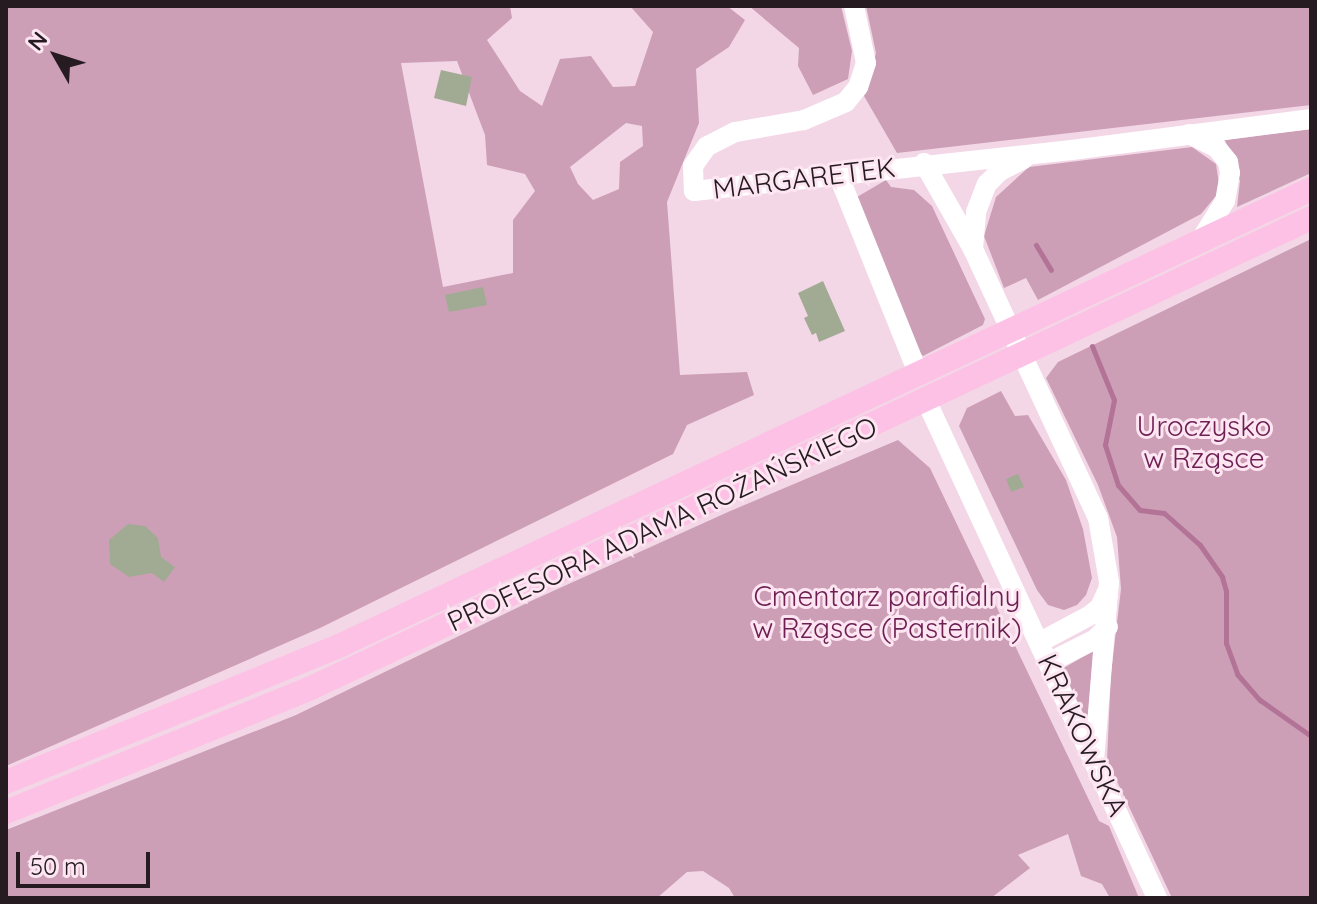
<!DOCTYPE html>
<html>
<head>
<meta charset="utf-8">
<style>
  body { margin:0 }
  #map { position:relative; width:1317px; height:904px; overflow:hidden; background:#f3d7e6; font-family:Quicksand,sans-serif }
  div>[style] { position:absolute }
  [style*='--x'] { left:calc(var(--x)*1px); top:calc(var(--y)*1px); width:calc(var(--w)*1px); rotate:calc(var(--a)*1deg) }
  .green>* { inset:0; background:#cc9fb7 }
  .stream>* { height:5px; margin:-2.5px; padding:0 2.5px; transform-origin:2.5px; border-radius:2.5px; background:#b37397 }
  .building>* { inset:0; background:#a1ab93 }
  .minor>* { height:20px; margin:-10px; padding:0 10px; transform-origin:10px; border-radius:10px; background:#fff }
  .major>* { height:24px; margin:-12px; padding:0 12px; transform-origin:12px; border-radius:12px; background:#fdc1e5 }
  span { translate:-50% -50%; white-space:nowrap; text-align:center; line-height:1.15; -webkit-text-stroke:6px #fde6f2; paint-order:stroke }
  .street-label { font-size:28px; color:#251b21 }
  .park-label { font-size:28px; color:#6d1f52 }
  .frame { position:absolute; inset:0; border:8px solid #251b21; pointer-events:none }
  .north { position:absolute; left:16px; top:16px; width:80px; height:80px; -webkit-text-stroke:6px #fde6f2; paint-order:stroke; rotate:309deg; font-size:22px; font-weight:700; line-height:32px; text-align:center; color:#251b21 }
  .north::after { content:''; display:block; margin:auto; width:28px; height:36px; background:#251b21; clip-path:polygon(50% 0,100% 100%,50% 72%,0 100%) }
  .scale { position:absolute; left:16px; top:852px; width:134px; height:36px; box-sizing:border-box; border:4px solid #251b21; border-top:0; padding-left:10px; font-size:24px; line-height:28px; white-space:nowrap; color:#251b21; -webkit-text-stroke:6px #fde6f2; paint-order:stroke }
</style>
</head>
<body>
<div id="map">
  <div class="green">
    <div style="clip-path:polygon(evenodd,6px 6px,510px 6px,512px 18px,487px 40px,520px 91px,542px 106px,560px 59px,591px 56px,613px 87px,635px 86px,653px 32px,630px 6px,727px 6px,745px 20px,729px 47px,696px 69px,699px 123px,667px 202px,680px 375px,747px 372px,754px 395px,687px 425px,673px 454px,320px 628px,6px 766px,6px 6px,457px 61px,485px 135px,487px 165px,525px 174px,535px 191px,513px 220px,513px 273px,443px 287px,401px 63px,457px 61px,6px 6px,626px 123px,642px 126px,643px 146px,620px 162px,619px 189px,593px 200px,578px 184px,570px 167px,626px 123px)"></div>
    <div style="clip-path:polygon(749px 6px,841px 6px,852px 51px,848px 79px,813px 95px,798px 66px,799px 48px)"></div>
    <div style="clip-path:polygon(866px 6px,1311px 6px,1311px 105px,897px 153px,864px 96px,876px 53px)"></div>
    <div style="clip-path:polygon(1311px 129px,1311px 173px,1237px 207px,1240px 181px,1225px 140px)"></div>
    <div style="clip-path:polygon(1192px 147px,1216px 164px,1220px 191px,1201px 214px,1038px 300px,1026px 278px,1004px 288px,984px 236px,996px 197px,1029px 167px)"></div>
    <div style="clip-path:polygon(886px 180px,891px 187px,914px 190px,932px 206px,985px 319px,983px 325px,923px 356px,913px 347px,857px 197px)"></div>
    <div style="clip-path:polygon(1311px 239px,1311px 898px,1172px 898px,1107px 760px,1111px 673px,1121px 589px,1117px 537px,1098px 485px,1046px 378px,1058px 362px)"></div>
    <div style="clip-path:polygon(1001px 391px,1015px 416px,1028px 415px,1066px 480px,1083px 529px,1092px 578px,1086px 595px,1077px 605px,1064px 610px,1048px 605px,1037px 590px,959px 426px,967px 408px)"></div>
    <div style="clip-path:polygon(898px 440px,930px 468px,1099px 821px,1109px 826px,1139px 898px,1110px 898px,1102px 884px,1081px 876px,1068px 834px,1018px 855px,1030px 868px,991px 898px,735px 898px,729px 888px,703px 871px,687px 872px,657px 898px,6px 898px,6px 830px,296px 715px,531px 601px,728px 512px)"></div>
    <div style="clip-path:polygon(1093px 651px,1088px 718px,1086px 719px,1062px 669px)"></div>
  </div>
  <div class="stream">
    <div style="--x:1036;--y:245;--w:29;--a:59"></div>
    <div style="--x:1092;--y:346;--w:58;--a:67.8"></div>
    <div style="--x:1114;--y:400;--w:46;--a:101.3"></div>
    <div style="--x:1105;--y:445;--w:42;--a:72"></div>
    <div style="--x:1118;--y:485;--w:33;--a:49"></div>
    <div style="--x:1140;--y:510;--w:24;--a:7"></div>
    <div style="--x:1164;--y:513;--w:48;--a:41.6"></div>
    <div style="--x:1200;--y:545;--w:39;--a:55"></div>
    <div style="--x:1222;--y:577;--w:15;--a:74"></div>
    <div style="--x:1226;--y:591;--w:52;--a:90"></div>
    <div style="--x:1226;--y:643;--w:33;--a:70"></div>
    <div style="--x:1237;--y:674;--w:35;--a:49"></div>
    <div style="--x:1260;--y:700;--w:62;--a:35.2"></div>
  </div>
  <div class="building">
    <div style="clip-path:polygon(441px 70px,472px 77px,466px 106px,434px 98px)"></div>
    <div style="clip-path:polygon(823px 281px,845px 331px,819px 342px,816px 333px,812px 335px,804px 318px,808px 316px,798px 293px)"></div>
    <div style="clip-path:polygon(483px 287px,487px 305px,449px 312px,445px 295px)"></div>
    <div style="clip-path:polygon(1018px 474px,1024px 487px,1011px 492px,1006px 479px)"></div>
    <div style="clip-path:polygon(128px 524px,145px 526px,158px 538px,161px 557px,175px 567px,164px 582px,152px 573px,129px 577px,110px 564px,109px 540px)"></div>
  </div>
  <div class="minor">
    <div style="--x:854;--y:6;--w:58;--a:78.1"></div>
    <div style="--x:866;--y:63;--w:25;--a:108"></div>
    <div style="--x:858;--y:87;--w:19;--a:129"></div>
    <div style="--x:846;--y:102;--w:46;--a:156.8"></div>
    <div style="--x:804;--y:120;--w:70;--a:170.1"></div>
    <div style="--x:735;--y:132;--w:31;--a:153"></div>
    <div style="--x:707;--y:146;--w:24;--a:125"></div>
    <div style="--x:693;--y:166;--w:25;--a:88"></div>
    <div style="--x:694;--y:191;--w:380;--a:-6.2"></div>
    <div style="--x:1072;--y:150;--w:241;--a:-7.4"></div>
    <div style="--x:1189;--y:134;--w:30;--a:26"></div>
    <div style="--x:1216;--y:147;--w:19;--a:51"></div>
    <div style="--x:1228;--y:162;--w:11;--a:80"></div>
    <div style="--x:1230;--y:173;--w:28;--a:100"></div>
    <div style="--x:1225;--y:201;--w:51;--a:122.1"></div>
    <div style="--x:924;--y:163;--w:99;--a:60.3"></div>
    <div style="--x:973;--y:249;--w:297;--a:65.1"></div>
    <div style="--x:1098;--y:518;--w:65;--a:80.2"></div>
    <div style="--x:1109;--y:582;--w:178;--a:94.8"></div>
    <div style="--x:838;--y:174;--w:214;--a:68.1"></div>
    <div style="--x:973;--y:249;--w:37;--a:-85"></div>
    <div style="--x:976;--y:212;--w:30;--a:-69"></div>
    <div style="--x:987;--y:184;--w:18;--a:-45"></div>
    <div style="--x:1000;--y:171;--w:27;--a:-27"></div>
    <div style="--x:926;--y:400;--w:549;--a:65.12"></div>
    <div style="--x:1040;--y:642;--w:55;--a:-28"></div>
    <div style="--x:1089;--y:616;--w:14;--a:-39"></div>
    <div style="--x:1100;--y:607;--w:17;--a:-65"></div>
    <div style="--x:1050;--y:662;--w:49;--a:-26.6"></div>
    <div style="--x:1094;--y:640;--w:19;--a:-43"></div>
  </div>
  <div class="major">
    <div style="--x:6;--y:782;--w:360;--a:-22.2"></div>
    <div style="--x:339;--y:646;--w:1074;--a:-25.18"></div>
    <div style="--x:6;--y:812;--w:329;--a:-22.1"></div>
    <div style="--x:311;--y:688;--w:1105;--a:-25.17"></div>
  </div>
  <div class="street-label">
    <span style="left:804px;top:178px;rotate:-7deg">MARGARETEK</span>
    <span style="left:662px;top:524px;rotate:-25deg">PROFESORA ADAMA ROŻAŃSKIEGO</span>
    <span style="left:1083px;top:735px;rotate:65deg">KRAKOWSKA</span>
  </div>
  <div class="park-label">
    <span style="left:1204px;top:442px">Uroczysko<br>w Rząsce</span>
    <span style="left:887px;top:612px">Cmentarz parafialny<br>w Rząsce (Pasternik)</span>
  </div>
  <div class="frame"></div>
  <div class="north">N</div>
  <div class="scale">50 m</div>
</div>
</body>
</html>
